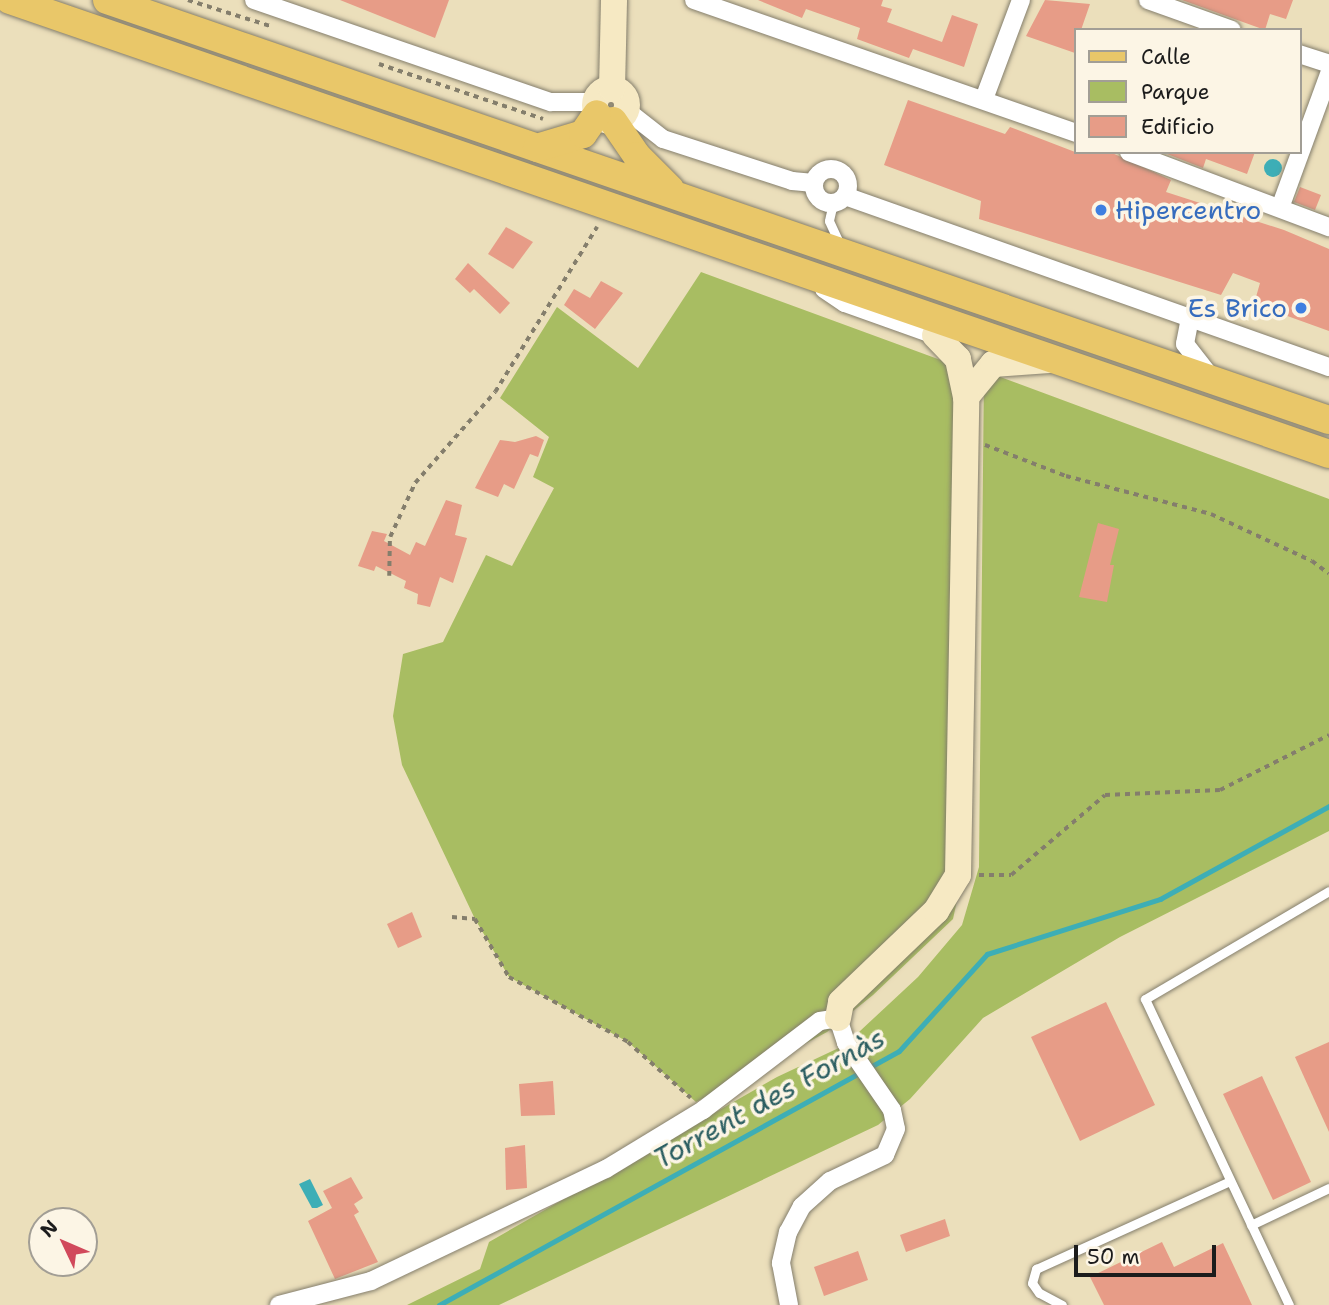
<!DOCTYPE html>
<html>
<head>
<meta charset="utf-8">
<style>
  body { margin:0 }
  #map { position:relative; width:1329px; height:1305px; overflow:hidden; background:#ebdfbb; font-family:"Shantell Sans",sans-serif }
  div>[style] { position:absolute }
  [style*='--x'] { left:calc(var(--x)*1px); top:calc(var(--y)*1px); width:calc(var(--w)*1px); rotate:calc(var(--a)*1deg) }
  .green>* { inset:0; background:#a8bd62 }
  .water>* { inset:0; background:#3daeb6 }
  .round { border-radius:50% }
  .stream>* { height:5px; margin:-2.5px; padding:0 2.5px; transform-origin:2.5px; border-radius:2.5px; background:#3daeb6 }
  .building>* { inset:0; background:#e79c87 }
  .path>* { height:3.5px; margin-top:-1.75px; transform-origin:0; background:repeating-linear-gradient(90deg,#847e6c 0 5px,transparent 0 10px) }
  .roads { filter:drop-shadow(0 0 2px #847e6c) drop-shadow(0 0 2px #847e6c) }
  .lane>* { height:9px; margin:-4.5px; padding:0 4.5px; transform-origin:4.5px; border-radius:4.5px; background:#fff }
  .street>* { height:18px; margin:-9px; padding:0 9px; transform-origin:9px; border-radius:9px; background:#fff }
  .street>.ring { margin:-9px; padding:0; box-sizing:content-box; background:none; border:18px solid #fff; border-radius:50% }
  .secondary>* { height:26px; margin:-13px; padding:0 13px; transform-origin:13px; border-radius:13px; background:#f6e9c3 }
  .secondary>.ring { margin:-13px; padding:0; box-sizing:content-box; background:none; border:26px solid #f6e9c3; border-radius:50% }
  .primary>* { height:28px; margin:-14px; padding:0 14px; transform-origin:14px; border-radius:14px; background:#e9c769 }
  .dots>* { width:19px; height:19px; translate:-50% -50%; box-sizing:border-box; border:4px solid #fcf5e5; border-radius:50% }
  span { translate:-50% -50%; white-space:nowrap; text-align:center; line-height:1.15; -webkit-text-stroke:7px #fcf5e5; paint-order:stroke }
  .shop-label { font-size:26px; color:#366cbe }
  .left { translate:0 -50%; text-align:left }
  .right { translate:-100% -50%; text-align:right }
  .water-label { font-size:28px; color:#2b5e61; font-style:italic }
  .legend { position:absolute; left:1074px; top:28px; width:228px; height:126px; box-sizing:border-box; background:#fcf5e5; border:2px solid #a29e95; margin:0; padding:9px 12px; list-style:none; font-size:21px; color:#1c1c1c }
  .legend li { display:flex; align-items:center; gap:14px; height:35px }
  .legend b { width:35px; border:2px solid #a29e95 }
  .north { position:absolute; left:28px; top:1207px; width:70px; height:70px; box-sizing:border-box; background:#fcf5e5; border:2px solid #a29e95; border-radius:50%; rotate:314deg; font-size:19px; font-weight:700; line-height:28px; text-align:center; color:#1c1c1c }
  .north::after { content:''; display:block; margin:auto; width:24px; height:32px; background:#d1495b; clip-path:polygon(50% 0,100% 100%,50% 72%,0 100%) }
  .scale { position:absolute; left:1074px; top:1245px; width:142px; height:32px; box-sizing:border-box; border:4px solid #1c1c1c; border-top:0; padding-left:9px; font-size:21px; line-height:24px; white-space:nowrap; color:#1c1c1c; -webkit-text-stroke:5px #fcf5e5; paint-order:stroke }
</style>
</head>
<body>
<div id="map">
  <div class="green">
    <div style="clip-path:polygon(701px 272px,957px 366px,962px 877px,953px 919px,873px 995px,827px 1032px,696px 1102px,628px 1042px,509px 977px,475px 919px,402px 765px,393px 716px,403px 654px,443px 642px,486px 555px,512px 566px,554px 488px,533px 477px,549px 437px,500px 398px,557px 307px,638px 368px)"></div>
    <div style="clip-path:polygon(984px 371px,1329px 499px,1329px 831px,1120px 937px,983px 1018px,910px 1099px,878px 1125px,499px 1305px,407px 1305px,480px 1269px,489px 1242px,777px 1077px,845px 1045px,918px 977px,962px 925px,979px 867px)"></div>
  </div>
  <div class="water">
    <div class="round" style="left:1264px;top:159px;width:18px;height:18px"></div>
    <div style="clip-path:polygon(310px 1179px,323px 1205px,317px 1208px,312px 1208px,299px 1184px)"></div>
  </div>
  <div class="stream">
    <div style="--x:439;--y:1305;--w:525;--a:-28.91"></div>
    <div style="--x:899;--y:1051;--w:131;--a:-47.8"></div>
    <div style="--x:987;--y:954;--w:182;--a:-17.6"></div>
    <div style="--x:1160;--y:899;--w:193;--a:-28.8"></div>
  </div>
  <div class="building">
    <div style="clip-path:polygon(340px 0,449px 0,435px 38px)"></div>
    <div style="clip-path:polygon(758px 0,883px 0,881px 6px,892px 9px,887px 22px,942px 42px,952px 15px,978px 24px,964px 67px,913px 49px,909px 58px,857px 39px,860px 28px,806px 9px,802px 18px)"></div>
    <div style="clip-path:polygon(1045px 0,1090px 4px,1081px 30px,1075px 30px,1075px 53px,1026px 36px)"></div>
    <div style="clip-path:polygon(1182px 0,1293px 0,1286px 19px,1270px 14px,1265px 30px)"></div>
    <div style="clip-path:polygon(908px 100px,1005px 134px,1010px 127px,1075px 152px,1110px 152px,1171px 180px,1166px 192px,1284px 230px,1329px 249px,1329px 331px,1254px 304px,1260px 283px,1233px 273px,1221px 295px,979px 219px,981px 201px,884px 165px)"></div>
    <div style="clip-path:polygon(1162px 152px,1255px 152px,1247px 174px,1206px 159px,1203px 168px)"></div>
    <div style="clip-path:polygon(1300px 187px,1321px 195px,1315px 210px,1294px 202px)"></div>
    <div style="clip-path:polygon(506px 227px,533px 242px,513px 269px,488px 254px)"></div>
    <div style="clip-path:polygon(468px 263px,510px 303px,500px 314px,474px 289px,470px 293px,455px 279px)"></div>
    <div style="clip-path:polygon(601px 281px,623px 293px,595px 329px,564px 305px,574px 289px,590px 298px)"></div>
    <div style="clip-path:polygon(536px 436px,544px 440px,538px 457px,530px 454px,514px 489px,504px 484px,498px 497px,475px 488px,500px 440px,515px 442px)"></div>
    <div style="clip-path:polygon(446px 500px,462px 505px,455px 535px,467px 538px,453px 583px,440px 577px,430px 607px,417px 604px,418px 594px,404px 588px,406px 581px,376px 566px,374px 571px,358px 566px,372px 531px,387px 534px,384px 541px,410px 555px,416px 542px,425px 546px)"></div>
    <div style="clip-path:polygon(1098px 523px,1119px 529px,1110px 565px,1114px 565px,1107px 602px,1079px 597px)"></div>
    <div style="clip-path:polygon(412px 912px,422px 937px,398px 948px,387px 924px)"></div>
    <div style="clip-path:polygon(1106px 1002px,1155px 1105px,1080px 1141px,1031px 1037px)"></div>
    <div style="clip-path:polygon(1329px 1042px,1329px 1132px,1295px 1057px)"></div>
    <div style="clip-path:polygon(1262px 1076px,1311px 1182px,1273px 1200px,1223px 1094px)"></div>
    <div style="clip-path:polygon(553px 1081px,555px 1115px,521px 1116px,519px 1084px)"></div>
    <div style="clip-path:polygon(525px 1145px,527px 1188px,506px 1190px,505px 1148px)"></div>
    <div style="clip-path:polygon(351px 1177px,363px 1198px,354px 1204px,359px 1212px,354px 1215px,378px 1262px,335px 1279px,308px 1221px,332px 1208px,323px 1191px)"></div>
    <div style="clip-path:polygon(945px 1219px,950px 1236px,906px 1252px,900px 1235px)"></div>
    <div style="clip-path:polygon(1162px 1242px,1174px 1267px,1223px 1243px,1252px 1305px,1104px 1305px,1090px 1277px)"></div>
    <div style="clip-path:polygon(858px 1251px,868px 1280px,824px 1296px,814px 1267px)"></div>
  </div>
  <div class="path">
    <div style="--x:188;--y:0;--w:89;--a:17.6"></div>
    <div style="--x:379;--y:64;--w:173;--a:18.5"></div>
    <div style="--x:985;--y:445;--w:87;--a:20.9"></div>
    <div style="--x:1066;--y:476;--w:150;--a:14.7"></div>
    <div style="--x:1211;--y:514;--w:111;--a:25"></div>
    <div style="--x:1312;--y:561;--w:21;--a:37"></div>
    <div style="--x:389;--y:576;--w:39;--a:-89"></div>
    <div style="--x:390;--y:537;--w:60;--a:-65.2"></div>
    <div style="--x:415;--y:483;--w:121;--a:-48.7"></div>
    <div style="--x:495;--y:392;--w:194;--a:-58.3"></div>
    <div style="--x:979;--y:875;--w:32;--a:0"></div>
    <div style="--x:1011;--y:875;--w:123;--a:-40.4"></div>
    <div style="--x:1105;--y:795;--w:115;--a:-2.5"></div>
    <div style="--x:1220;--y:790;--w:122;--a:-26.8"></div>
    <div style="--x:452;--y:917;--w:23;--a:5"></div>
    <div style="--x:475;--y:919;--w:67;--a:59.6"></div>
    <div style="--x:509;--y:977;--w:136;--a:28.6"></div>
    <div style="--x:628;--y:1042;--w:84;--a:41.6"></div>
  </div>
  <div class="roads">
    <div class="lane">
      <div style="--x:833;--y:203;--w:18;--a:103"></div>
      <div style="--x:829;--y:221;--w:26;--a:65"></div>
      <div style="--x:1251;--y:1225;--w:86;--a:-25.4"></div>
      <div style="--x:1062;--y:1305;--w:26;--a:-152"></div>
      <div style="--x:1039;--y:1293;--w:12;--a:-125"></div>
      <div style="--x:1032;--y:1283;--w:15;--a:-74"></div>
      <div style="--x:1036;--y:1269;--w:213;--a:-24.4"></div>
      <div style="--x:1289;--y:1305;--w:338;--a:-115.2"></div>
      <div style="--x:1145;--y:999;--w:213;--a:-30.4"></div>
    </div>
    <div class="street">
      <div style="--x:254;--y:0;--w:314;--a:19"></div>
      <div style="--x:551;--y:102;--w:43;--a:0"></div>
      <div style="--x:694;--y:0;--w:404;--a:19.2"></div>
      <div style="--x:1148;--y:0;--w:89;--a:19.7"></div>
      <div style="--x:1299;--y:54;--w:32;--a:18"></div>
      <div style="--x:984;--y:99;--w:106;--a:-69.5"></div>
      <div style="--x:626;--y:110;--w:47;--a:38.1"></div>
      <div style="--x:663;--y:139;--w:136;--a:18"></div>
      <div style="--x:792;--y:181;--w:22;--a:5"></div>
      <div style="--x:1129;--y:152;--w:214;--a:20.6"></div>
      <div class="ring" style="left:814px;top:169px;width:16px;height:16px"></div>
      <div style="--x:845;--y:196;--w:513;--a:19.46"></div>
      <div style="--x:1280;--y:208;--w:143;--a:-69.9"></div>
      <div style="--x:824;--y:289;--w:25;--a:34"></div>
      <div style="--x:845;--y:303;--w:96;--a:19.6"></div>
      <div style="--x:1190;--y:318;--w:26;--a:101"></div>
      <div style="--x:1185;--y:344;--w:41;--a:52"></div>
      <div style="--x:279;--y:1305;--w:95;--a:-14.6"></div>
      <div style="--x:371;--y:1281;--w:260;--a:-25.5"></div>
      <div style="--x:606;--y:1169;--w:114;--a:-31.3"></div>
      <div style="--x:703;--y:1110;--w:147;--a:-37.3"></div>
      <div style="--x:820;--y:1021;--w:18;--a:-9"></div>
      <div style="--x:838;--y:1018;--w:26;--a:72"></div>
      <div style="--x:846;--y:1043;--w:81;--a:55.5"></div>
      <div style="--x:892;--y:1110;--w:19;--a:78"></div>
      <div style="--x:896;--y:1129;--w:28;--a:113"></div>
      <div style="--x:885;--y:1155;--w:61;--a:154.7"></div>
      <div style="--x:830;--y:1181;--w:38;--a:138"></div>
      <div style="--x:802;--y:1206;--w:30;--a:118"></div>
      <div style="--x:788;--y:1232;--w:32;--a:103"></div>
      <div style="--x:781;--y:1263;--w:43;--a:79.2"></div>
    </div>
    <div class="secondary">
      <div class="ring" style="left:595px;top:89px;width:6px;height:6px"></div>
      <div style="--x:612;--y:89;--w:89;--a:-88.7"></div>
      <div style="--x:966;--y:397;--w:43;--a:-50.7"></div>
      <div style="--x:993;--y:364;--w:56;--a:-4.1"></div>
      <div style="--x:838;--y:1018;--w:16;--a:-79"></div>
      <div style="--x:841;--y:1002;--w:132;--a:-43.8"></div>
      <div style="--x:936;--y:911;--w:42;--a:-58.6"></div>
      <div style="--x:958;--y:875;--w:478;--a:-89"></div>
      <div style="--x:966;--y:397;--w:39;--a:-102"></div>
      <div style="--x:958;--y:359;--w:33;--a:-134"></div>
    </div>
    <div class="primary">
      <div style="--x:10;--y:0;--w:1395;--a:18.99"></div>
      <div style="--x:107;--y:0;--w:1292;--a:18.97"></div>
      <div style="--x:613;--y:121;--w:42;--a:55.6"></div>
      <div style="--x:637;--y:156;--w:47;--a:45"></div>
      <div style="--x:537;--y:148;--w:48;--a:-16.9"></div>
      <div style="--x:583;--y:134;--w:24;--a:-55"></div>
    </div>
  </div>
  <div class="dots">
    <div style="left:1101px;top:210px;background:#3f7fe0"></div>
    <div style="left:1301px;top:308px;background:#3f7fe0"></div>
  </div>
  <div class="shop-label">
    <span class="left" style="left:1115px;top:210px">Hipercentro</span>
    <span class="right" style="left:1287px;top:308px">Es Brico</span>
  </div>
  <div class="water-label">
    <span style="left:769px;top:1098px;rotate:-29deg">Torrent des Fornàs</span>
  </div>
  <ul class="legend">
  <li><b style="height:9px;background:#e9c769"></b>Calle</li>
  <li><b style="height:19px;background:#a8bd62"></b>Parque</li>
  <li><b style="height:19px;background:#e79c87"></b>Edificio</li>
  </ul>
  <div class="north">N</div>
  <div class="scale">50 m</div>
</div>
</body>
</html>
